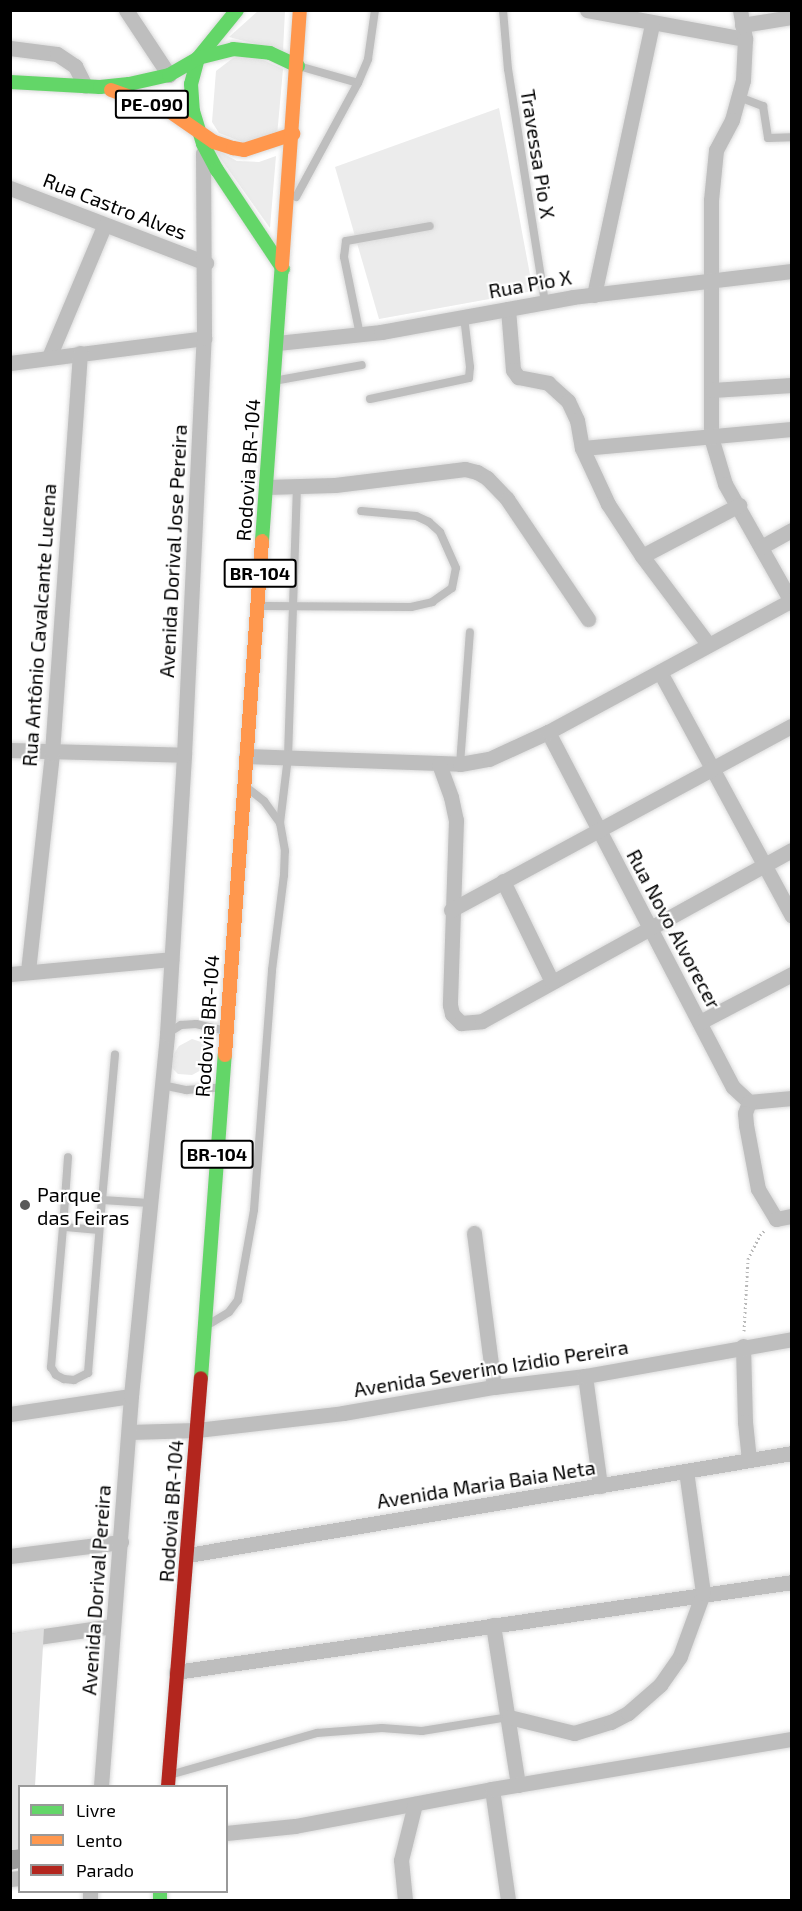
<!DOCTYPE html>
<html>
<head>
<meta charset="utf-8">
<style>
  body { margin:0 }
  #map { position:relative; width:802px; height:1911px; overflow:hidden; background:#fff; font-family:"Exo 2",sans-serif }
  div>[style] { position:absolute }
  [style*='--x'] { left:calc(var(--x)*1px); top:calc(var(--y)*1px); width:calc(var(--w)*1px); rotate:calc(var(--a)*1deg) }
  .green>* { inset:0; background:#ececec }
  .path>* { height:3px; margin-top:-1.5px; transform-origin:0; background:repeating-linear-gradient(90deg,#b9b9b9 0 1.5px,transparent 0 4.5px) }
  .roads { filter:drop-shadow(0 0 2px #dbdbdb) drop-shadow(0 0 2px #dbdbdb) }
  .lane>* { height:8px; margin:-4px; padding:0 4px; transform-origin:4px; border-radius:4px; background:#bebebe }
  .street>* { height:15px; margin:-7.5px; padding:0 7.5px; transform-origin:7.5px; border-radius:7.5px; background:#bebebe }
  .fast>* { height:14px; margin:-7px; padding:0 7px; transform-origin:7px; border-radius:7px; background:#63d668 }
  .slow>* { height:14px; margin:-7px; padding:0 7px; transform-origin:7px; border-radius:7px; background:#ff974d }
  .jam>* { height:14px; margin:-7px; padding:0 7px; transform-origin:7px; border-radius:7px; background:#b3261e }
  .shaded-wall>* { inset:0; background:#9c9c9c }
  .building>* { inset:0; background:#dfdfdf }
  .dots>* { width:16px; height:16px; translate:-50% -50%; box-sizing:border-box; border:3px solid #fff; border-radius:50% }
  span { translate:-50% -50%; white-space:nowrap; text-align:center; line-height:1.15; -webkit-text-stroke:4.5px #fff; paint-order:stroke }
  .shield-label span { padding:2px 4px; background:#fff; border:2px solid; border-radius:4px; -webkit-text-stroke-width:0 }
  .shield-label { font-size:18px; color:#000; font-weight:700 }
  .street-label { font-size:20px; color:#000 }
  .poi-label { font-size:20px; color:#000 }
  .left { translate:0 -50%; text-align:left }
  .frame { position:absolute; inset:0; border:12px solid #000; pointer-events:none }
  .legend { position:absolute; left:18px; top:1785px; width:210px; height:108px; box-sizing:border-box; background:#fff; border:2px solid #999; margin:0; padding:8px 10px; list-style:none; font-size:18px; color:#000 }
  .legend li { display:flex; align-items:center; gap:12px; height:30px }
  .legend b { width:30px; border:2px solid #999 }
</style>
</head>
<body>
<div id="map">
  <div class="green">
    <div style="clip-path:polygon(258px 11px,285px 11px,283px 51px,229px 37px)"></div>
    <div style="clip-path:polygon(250px 54px,283px 69px,277px 136px,250px 145px,219px 133px,212px 122px,216px 71px,233px 58px)"></div>
    <div style="clip-path:polygon(499px 108px,533px 291px,379px 319px,335px 167px)"></div>
    <div style="clip-path:polygon(213px 148px,237px 161px,259px 162px,276px 156px,270px 228px)"></div>
    <div style="clip-path:polygon(192px 1039px,204px 1043px,209px 1056px,205px 1068px,192px 1075px,178px 1074px,170px 1066px,172px 1057px,179px 1046px)"></div>
  </div>
  <div class="path">
    <div style="--x:744;--y:1331;--w:72;--a:-86.8"></div>
    <div style="--x:748;--y:1259;--w:27;--a:-63"></div>
    <div style="--x:760;--y:1235;--w:8;--a:-45"></div>
  </div>
  <div class="roads">
    <div class="lane">
      <div style="--x:503;--y:10;--w:59;--a:85.2"></div>
      <div style="--x:508;--y:69;--w:236;--a:81"></div>
      <div style="--x:302;--y:67;--w:58;--a:15.9"></div>
      <div style="--x:739;--y:97;--w:26;--a:21"></div>
      <div style="--x:763;--y:106;--w:32;--a:81"></div>
      <div style="--x:768;--y:138;--w:24;--a:-2"></div>
      <div style="--x:296;--y:197;--w:130;--a:-61.5"></div>
      <div style="--x:358;--y:83;--w:26;--a:-67"></div>
      <div style="--x:368;--y:59;--w:49;--a:-81.9"></div>
      <div style="--x:360;--y:335;--w:80;--a:-101.6"></div>
      <div style="--x:344;--y:257;--w:16;--a:-83"></div>
      <div style="--x:346;--y:241;--w:85;--a:-10.1"></div>
      <div style="--x:279;--y:380;--w:84;--a:-10.2"></div>
      <div style="--x:370;--y:399;--w:101;--a:-12"></div>
      <div style="--x:469;--y:378;--w:11;--a:-85"></div>
      <div style="--x:470;--y:367;--w:50;--a:-96.8"></div>
      <div style="--x:262;--y:606;--w:149;--a:0.4"></div>
      <div style="--x:411;--y:607;--w:22;--a:-13"></div>
      <div style="--x:432;--y:602;--w:24;--a:-35"></div>
      <div style="--x:452;--y:588;--w:20;--a:-79"></div>
      <div style="--x:456;--y:568;--w:39;--a:-114"></div>
      <div style="--x:440;--y:532;--w:15;--a:-138"></div>
      <div style="--x:429;--y:522;--w:14;--a:-155"></div>
      <div style="--x:416;--y:516;--w:55;--a:-174.8"></div>
      <div style="--x:460;--y:764;--w:132;--a:-85.7"></div>
      <div style="--x:280;--y:823;--w:66;--a:-83.1"></div>
      <div style="--x:288;--y:757;--w:271;--a:-88.1"></div>
      <div style="--x:168;--y:1033;--w:15;--a:-32"></div>
      <div style="--x:181;--y:1025;--w:15;--a:-4"></div>
      <div style="--x:196;--y:1024;--w:27;--a:13"></div>
      <div style="--x:162;--y:1085;--w:25;--a:12"></div>
      <div style="--x:186;--y:1090;--w:31;--a:-4"></div>
      <div style="--x:102;--y:1200;--w:146;--a:-84.9"></div>
      <div style="--x:63;--y:1227;--w:70;--a:-85.9"></div>
      <div style="--x:99;--y:1230;--w:36;--a:-175"></div>
      <div style="--x:63;--y:1227;--w:141;--a:94.9"></div>
      <div style="--x:51;--y:1367;--w:9;--a:58"></div>
      <div style="--x:56;--y:1375;--w:9;--a:27"></div>
      <div style="--x:64;--y:1379;--w:10;--a:6"></div>
      <div style="--x:74;--y:1380;--w:16;--a:-27"></div>
      <div style="--x:88;--y:1373;--w:174;--a:-85.4"></div>
      <div style="--x:102;--y:1200;--w:47;--a:3.7"></div>
      <div style="--x:211;--y:1323;--w:21;--a:-31"></div>
      <div style="--x:229;--y:1312;--w:15;--a:-53"></div>
      <div style="--x:238;--y:1300;--w:91;--a:-79.9"></div>
      <div style="--x:254;--y:1210;--w:241;--a:-85.7"></div>
      <div style="--x:272;--y:970;--w:96;--a:-82.8"></div>
      <div style="--x:284;--y:875;--w:24;--a:-88"></div>
      <div style="--x:285;--y:851;--w:28;--a:-100"></div>
      <div style="--x:280;--y:823;--w:27;--a:-126"></div>
      <div style="--x:264;--y:801;--w:18;--a:-142"></div>
      <div style="--x:173;--y:1774;--w:150;--a:-15.9"></div>
      <div style="--x:317;--y:1733;--w:65;--a:-4.4"></div>
      <div style="--x:382;--y:1728;--w:40;--a:4.3"></div>
      <div style="--x:422;--y:1731;--w:87;--a:-9.2"></div>
    </div>
    <div class="street">
      <div style="--x:126;--y:10;--w:78;--a:56.5"></div>
      <div style="--x:587;--y:10;--w:161;--a:10.4"></div>
      <div style="--x:740;--y:10;--w:29;--a:80"></div>
      <div style="--x:745;--y:39;--w:41;--a:92.8"></div>
      <div style="--x:743;--y:80;--w:41;--a:105.4"></div>
      <div style="--x:732;--y:120;--w:34;--a:118"></div>
      <div style="--x:716;--y:150;--w:50;--a:95.7"></div>
      <div style="--x:711;--y:200;--w:237;--a:90"></div>
      <div style="--x:711;--y:437;--w:49;--a:73.4"></div>
      <div style="--x:725;--y:484;--w:137;--a:60.6"></div>
      <div style="--x:742;--y:25;--w:51;--a:-9.1"></div>
      <div style="--x:10;--y:48;--w:47;--a:7.3"></div>
      <div style="--x:57;--y:54;--w:22;--a:34"></div>
      <div style="--x:75;--y:66;--w:22;--a:63"></div>
      <div style="--x:10;--y:188;--w:210;--a:20.9"></div>
      <div style="--x:594;--y:295;--w:277;--a:-77.9"></div>
      <div style="--x:508;--y:309;--w:61;--a:85.3"></div>
      <div style="--x:513;--y:370;--w:9;--a:54"></div>
      <div style="--x:518;--y:377;--w:31;--a:11"></div>
      <div style="--x:548;--y:383;--w:27;--a:42"></div>
      <div style="--x:568;--y:401;--w:21;--a:65"></div>
      <div style="--x:577;--y:420;--w:28;--a:80"></div>
      <div style="--x:582;--y:448;--w:62;--a:65.1"></div>
      <div style="--x:608;--y:504;--w:62;--a:56.8"></div>
      <div style="--x:642;--y:556;--w:110;--a:53.1"></div>
      <div style="--x:277;--y:343;--w:105;--a:-6"></div>
      <div style="--x:381;--y:332;--w:195;--a:-10.3"></div>
      <div style="--x:573;--y:297;--w:221;--a:-6.8"></div>
      <div style="--x:49;--y:357;--w:142;--a:-67.2"></div>
      <div style="--x:10;--y:363;--w:196;--a:-7.3"></div>
      <div style="--x:712;--y:390;--w:80;--a:-3.6"></div>
      <div style="--x:582;--y:448;--w:211;--a:-5.2"></div>
      <div style="--x:266;--y:487;--w:69;--a:-1.7"></div>
      <div style="--x:335;--y:485;--w:131;--a:-7"></div>
      <div style="--x:465;--y:469;--w:12;--a:14"></div>
      <div style="--x:477;--y:472;--w:12;--a:31"></div>
      <div style="--x:487;--y:478;--w:29;--a:46"></div>
      <div style="--x:507;--y:499;--w:145;--a:56"></div>
      <div style="--x:761;--y:547;--w:35;--a:-29"></div>
      <div style="--x:642;--y:556;--w:110;--a:-27.7"></div>
      <div style="--x:660;--y:672;--w:277;--a:61.6"></div>
      <div style="--x:548;--y:732;--w:400;--a:62.5"></div>
      <div style="--x:733;--y:1087;--w:22;--a:43"></div>
      <div style="--x:749;--y:1102;--w:43;--a:-5.3"></div>
      <div style="--x:10;--y:750;--w:174;--a:1.6"></div>
      <div style="--x:246;--y:756;--w:214;--a:2.1"></div>
      <div style="--x:460;--y:764;--w:29;--a:-10"></div>
      <div style="--x:489;--y:759;--w:65;--a:-24.6"></div>
      <div style="--x:548;--y:732;--w:277;--a:-28.4"></div>
      <div style="--x:439;--y:764;--w:35;--a:70"></div>
      <div style="--x:451;--y:797;--w:24;--a:78"></div>
      <div style="--x:456;--y:820;--w:185;--a:91.9"></div>
      <div style="--x:450;--y:1005;--w:9;--a:77"></div>
      <div style="--x:452;--y:1014;--w:13;--a:45"></div>
      <div style="--x:461;--y:1023;--w:21;--a:-5"></div>
      <div style="--x:482;--y:1021;--w:354;--a:-28.9"></div>
      <div style="--x:503;--y:881;--w:112;--a:64.1"></div>
      <div style="--x:451;--y:910;--w:387;--a:-28.4"></div>
      <div style="--x:28;--y:971;--w:219;--a:-83.7"></div>
      <div style="--x:52;--y:753;--w:401;--a:-86"></div>
      <div style="--x:10;--y:974;--w:162;--a:-5.3"></div>
      <div style="--x:700;--y:1022;--w:104;--a:-27.6"></div>
      <div style="--x:749;--y:1102;--w:12;--a:110"></div>
      <div style="--x:745;--y:1113;--w:12;--a:85"></div>
      <div style="--x:746;--y:1125;--w:65;--a:79.4"></div>
      <div style="--x:758;--y:1189;--w:35;--a:59"></div>
      <div style="--x:776;--y:1219;--w:16;--a:-11"></div>
      <div style="--x:474;--y:1233;--w:155;--a:82.6"></div>
      <div style="--x:743;--y:1346;--w:76;--a:88.5"></div>
      <div style="--x:745;--y:1422;--w:36;--a:84"></div>
      <div style="--x:585;--y:1376;--w:111;--a:82.2"></div>
      <div style="--x:10;--y:1414;--w:122;--a:-8.5"></div>
      <div style="--x:129;--y:1432;--w:68;--a:-1.7"></div>
      <div style="--x:197;--y:1430;--w:147;--a:-6.6"></div>
      <div style="--x:343;--y:1413;--w:153;--a:-9.8"></div>
      <div style="--x:494;--y:1387;--w:92;--a:-6.9"></div>
      <div style="--x:585;--y:1376;--w:210;--a:-10.1"></div>
      <div style="--x:188;--y:1555;--w:613;--a:-9.59"></div>
      <div style="--x:10;--y:1556;--w:112;--a:-7.2"></div>
      <div style="--x:493;--y:1625;--w:162;--a:81.1"></div>
      <div style="--x:10;--y:1641;--w:104;--a:-8.3"></div>
      <div style="--x:176;--y:1672;--w:623;--a:-8.31"></div>
      <div style="--x:509;--y:1717;--w:67;--a:13.8"></div>
      <div style="--x:574;--y:1733;--w:39;--a:-17"></div>
      <div style="--x:611;--y:1722;--w:19;--a:-28"></div>
      <div style="--x:628;--y:1713;--w:43;--a:-41.2"></div>
      <div style="--x:660;--y:1685;--w:35;--a:-55"></div>
      <div style="--x:680;--y:1656;--w:67;--a:-69.9"></div>
      <div style="--x:703;--y:1593;--w:123;--a:-97.9"></div>
      <div style="--x:101;--y:1786;--w:391;--a:-85.6"></div>
      <div style="--x:131;--y:1396;--w:364;--a:-84.3"></div>
      <div style="--x:167;--y:1034;--w:280;--a:-86.5"></div>
      <div style="--x:184;--y:755;--w:417;--a:-87.3"></div>
      <div style="--x:204;--y:338;--w:185;--a:-90.3"></div>
      <div style="--x:492;--y:1789;--w:112;--a:81.8"></div>
      <div style="--x:226;--y:1833;--w:69;--a:-5.8"></div>
      <div style="--x:295;--y:1826;--w:200;--a:-10.6"></div>
      <div style="--x:492;--y:1789;--w:304;--a:-9.5"></div>
      <div style="--x:10;--y:1879;--w:10;--a:-6"></div>
      <div style="--x:90;--y:1900;--w:8;--a:-90"></div>
      <div style="--x:405;--y:1900;--w:40;--a:-95.7"></div>
      <div style="--x:401;--y:1860;--w:58;--a:-76"></div>
    </div>
    <div class="fast">
      <div style="--x:237;--y:10;--w:62;--a:129.1"></div>
      <div style="--x:198;--y:58;--w:27;--a:105"></div>
      <div style="--x:191;--y:84;--w:27;--a:86"></div>
      <div style="--x:193;--y:111;--w:34;--a:73"></div>
      <div style="--x:203;--y:144;--w:30;--a:62"></div>
      <div style="--x:217;--y:170;--w:119;--a:56.3"></div>
      <div style="--x:10;--y:82;--w:90;--a:3.2"></div>
      <div style="--x:100;--y:87;--w:29;--a:-6"></div>
      <div style="--x:129;--y:84;--w:41;--a:-12.7"></div>
      <div style="--x:169;--y:75;--w:34;--a:-30"></div>
      <div style="--x:198;--y:58;--w:36;--a:-14"></div>
      <div style="--x:233;--y:49;--w:37;--a:6"></div>
      <div style="--x:270;--y:53;--w:31;--a:25"></div>
      <div style="--x:262;--y:541;--w:277;--a:-85.9"></div>
      <div style="--x:201;--y:1378;--w:324;--a:-85.8"></div>
      <div style="--x:160;--y:1892;--w:8;--a:90"></div>
    </div>
    <div class="slow">
      <div style="--x:111;--y:90;--w:62;--a:19.9"></div>
      <div style="--x:169;--y:111;--w:55;--a:34.6"></div>
      <div style="--x:214;--y:142;--w:20;--a:18"></div>
      <div style="--x:233;--y:148;--w:11;--a:10"></div>
      <div style="--x:244;--y:150;--w:52;--a:-18.1"></div>
      <div style="--x:282;--y:265;--w:256;--a:-86"></div>
      <div style="--x:225;--y:1055;--w:515;--a:-85.88"></div>
    </div>
    <div class="jam">
      <div style="--x:168;--y:1786;--w:409;--a:-85.4"></div>
    </div>
  </div>
  <div class="shaded-wall">
    <div style="clip-path:polygon(20px 1849px,20px 1868px,10px 1870px,10px 1850px)"></div>
  </div>
  <div class="building">
    <div style="clip-path:polygon(44px 1628px,35px 1786px,20px 1786px,20px 1849px,10px 1850px,10px 1634px)"></div>
  </div>
  <div class="dots">
    <div style="left:25px;top:1205px;background:#595959"></div>
  </div>
  <div class="shield-label">
    <span style="left:152px;top:104px">PE-090</span>
    <span style="left:260px;top:573px">BR-104</span>
    <span style="left:217px;top:1154px">BR-104</span>
  </div>
  <div class="street-label">
    <span style="left:538px;top:154px;rotate:81deg">Travessa Pio X</span>
    <span style="left:115px;top:206px;rotate:21deg">Rua Castro Alves</span>
    <span style="left:530px;top:284px;rotate:-10deg">Rua Pio X</span>
    <span style="left:248px;top:470px;rotate:-86deg">Rodovia BR-104</span>
    <span style="left:173px;top:551px;rotate:-87deg">Avenida Dorival Jose Pereira</span>
    <span style="left:39px;top:625px;rotate:-86deg">Rua Antônio Cavalcante Lucena</span>
    <span style="left:674px;top:929px;rotate:62deg">Rua Novo Alvorecer</span>
    <span style="left:207px;top:1026px;rotate:-86deg">Rodovia BR-104</span>
    <span style="left:491px;top:1368px;rotate:-9deg">Avenida Severino Izidio Pereira</span>
    <span style="left:486px;top:1484px;rotate:-9deg">Avenida Maria Baia Neta</span>
    <span style="left:171px;top:1511px;rotate:-86deg">Rodovia BR-104</span>
    <span style="left:96px;top:1590px;rotate:-86deg">Avenida Dorival Pereira</span>
  </div>
  <div class="poi-label">
    <span class="left" style="left:37px;top:1206px">Parque<br>das Feiras</span>
  </div>
  <div class="frame"></div>
  <ul class="legend">
  <li><b style="height:8px;background:#63d668"></b>Livre</li>
  <li><b style="height:8px;background:#ff974d"></b>Lento</li>
  <li><b style="height:8px;background:#b3261e"></b>Parado</li>
  </ul>
</div>
</body>
</html>
